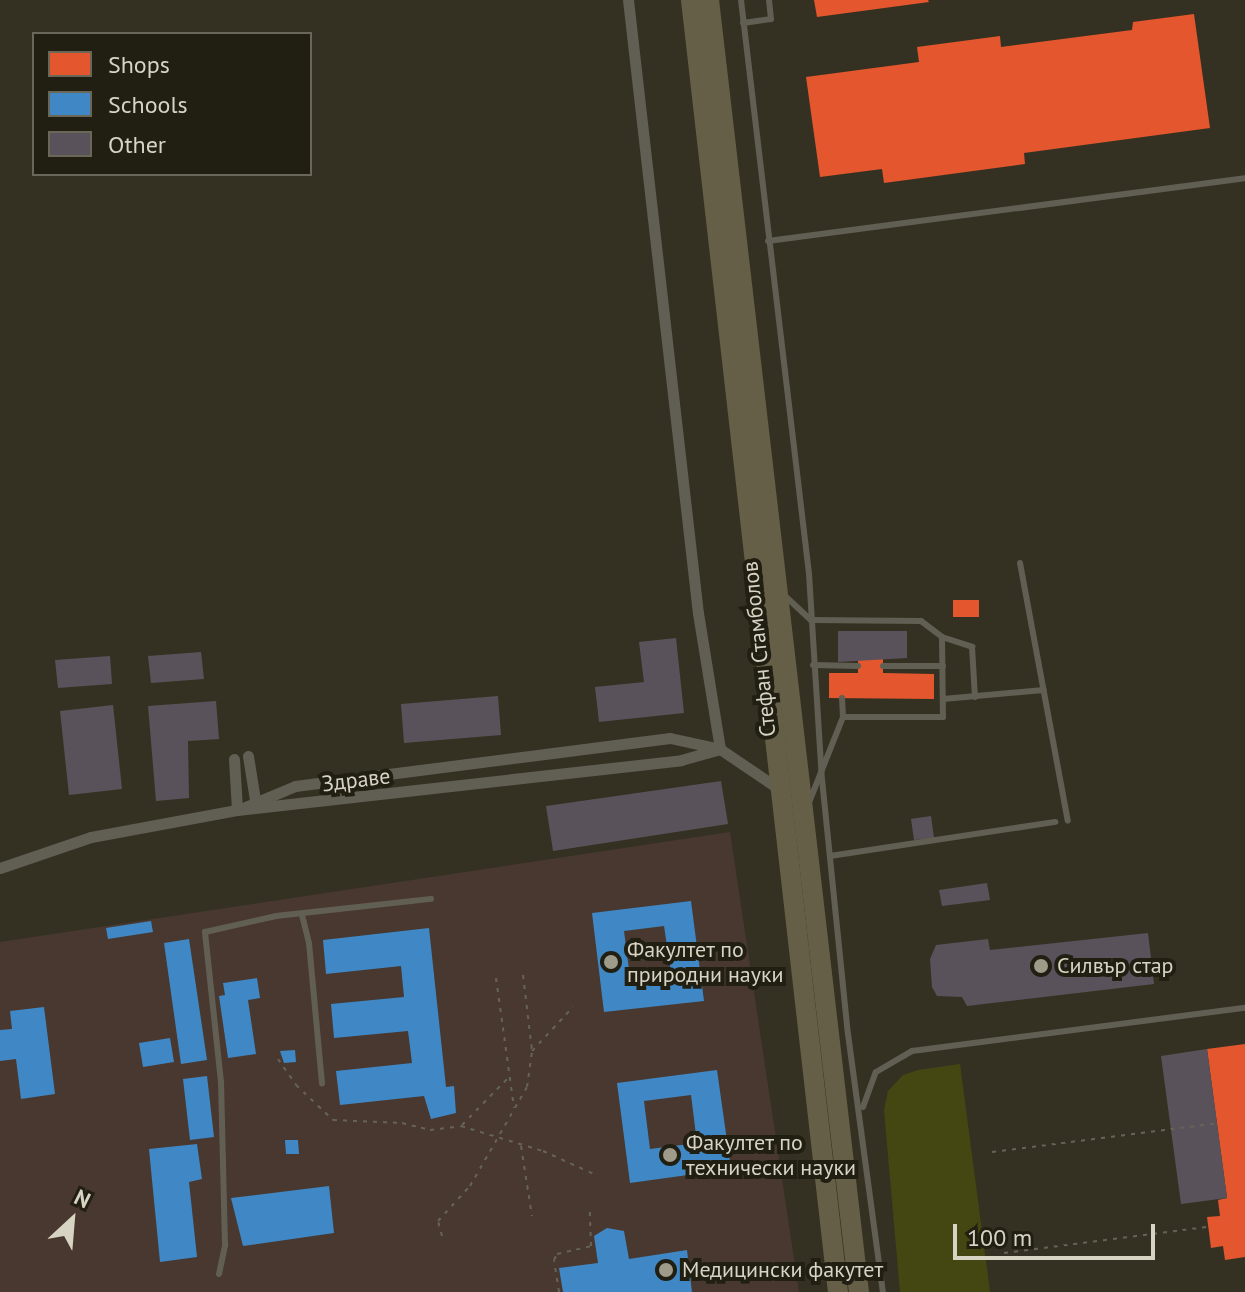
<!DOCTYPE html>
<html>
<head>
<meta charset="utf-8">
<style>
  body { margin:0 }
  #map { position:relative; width:1245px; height:1292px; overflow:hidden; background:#353122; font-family:"PT Sans",sans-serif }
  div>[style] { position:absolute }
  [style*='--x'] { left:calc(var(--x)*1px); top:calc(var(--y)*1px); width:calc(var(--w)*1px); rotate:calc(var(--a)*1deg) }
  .education>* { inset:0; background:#49382f }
  .green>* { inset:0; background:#454712 }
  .shops>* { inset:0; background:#e4572e }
  .schools>* { inset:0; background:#3f88c5 }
  .building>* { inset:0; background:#5a525a }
  .path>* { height:2px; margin-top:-1px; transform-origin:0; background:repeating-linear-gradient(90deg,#656358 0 4px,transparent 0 10px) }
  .lane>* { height:6px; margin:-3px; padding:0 3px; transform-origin:3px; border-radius:3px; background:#615f53 }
  .street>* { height:11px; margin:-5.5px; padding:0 5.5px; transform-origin:5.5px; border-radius:5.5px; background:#615f53 }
  .highway>* { height:20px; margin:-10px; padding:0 10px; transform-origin:10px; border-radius:10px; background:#665f47 }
  .dots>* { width:22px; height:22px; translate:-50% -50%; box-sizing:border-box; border:4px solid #211e12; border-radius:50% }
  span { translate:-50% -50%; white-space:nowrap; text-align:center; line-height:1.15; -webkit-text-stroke:8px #211e12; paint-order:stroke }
  .street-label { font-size:22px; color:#d8d4c4 }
  .poi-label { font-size:22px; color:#d8d4c4 }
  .left { translate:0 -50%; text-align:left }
  .legend { position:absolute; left:32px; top:32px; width:280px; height:144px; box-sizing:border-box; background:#211e12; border:2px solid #6a6759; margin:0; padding:10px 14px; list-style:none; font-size:24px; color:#d8d4c4 }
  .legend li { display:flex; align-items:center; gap:16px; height:40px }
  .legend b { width:40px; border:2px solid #6a6759 }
  .north { position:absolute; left:32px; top:1180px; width:80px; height:80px; -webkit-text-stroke:6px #211e12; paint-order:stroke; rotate:26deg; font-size:22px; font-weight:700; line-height:32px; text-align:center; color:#d8d4c4 }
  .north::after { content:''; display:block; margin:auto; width:28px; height:36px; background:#d8d4c4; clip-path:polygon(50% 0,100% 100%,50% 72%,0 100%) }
  .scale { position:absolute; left:953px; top:1224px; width:202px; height:36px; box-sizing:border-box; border:4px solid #d8d4c4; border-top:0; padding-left:10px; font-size:24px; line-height:28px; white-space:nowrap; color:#d8d4c4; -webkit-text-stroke:6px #211e12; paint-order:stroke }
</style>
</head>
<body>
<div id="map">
  <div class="education">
    <div style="clip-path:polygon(730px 832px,799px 1292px,0 1292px,0 942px)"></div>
  </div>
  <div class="green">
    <div style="clip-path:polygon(960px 1064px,990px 1292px,900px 1292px,884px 1110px,888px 1091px,903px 1075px,918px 1070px)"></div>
  </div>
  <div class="shops">
    <div style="clip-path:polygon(814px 0,928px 0,929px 2px,817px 17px)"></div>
    <div style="clip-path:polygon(1194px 14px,1210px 128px,1024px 153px,1025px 164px,884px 183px,882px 169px,820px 177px,806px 77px,919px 62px,917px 47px,1000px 36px,1001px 47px,1132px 30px,1133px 22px)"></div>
    <div style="clip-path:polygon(953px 600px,979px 600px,979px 617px,953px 617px)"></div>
    <div style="clip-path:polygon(858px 653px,883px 653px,883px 673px,934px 674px,934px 699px,829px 698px,829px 673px,858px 673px)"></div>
    <div style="clip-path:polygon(1245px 1044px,1245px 1257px,1225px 1260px,1223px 1246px,1211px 1248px,1207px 1217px,1220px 1216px,1218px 1200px,1227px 1198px,1207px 1049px)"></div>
  </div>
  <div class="schools">
    <div style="clip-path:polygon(evenodd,691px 901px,704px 1001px,604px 1012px,592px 913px,691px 901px,664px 926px,672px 979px,631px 985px,624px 931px,664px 926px)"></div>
    <div style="clip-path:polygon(151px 921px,153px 932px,108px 939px,106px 928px)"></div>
    <div style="clip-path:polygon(429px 928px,446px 1087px,454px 1086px,456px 1113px,431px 1119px,424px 1096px,340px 1105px,336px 1071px,412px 1063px,408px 1031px,334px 1038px,331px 1004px,404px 997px,401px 966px,326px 974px,323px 940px)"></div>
    <div style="clip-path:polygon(189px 939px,207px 1060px,181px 1064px,164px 943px)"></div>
    <div style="clip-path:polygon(257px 978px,260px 998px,248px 1000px,256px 1054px,228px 1058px,219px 996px,225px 995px,223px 983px)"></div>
    <div style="clip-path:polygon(44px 1007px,55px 1094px,21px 1099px,16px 1059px,0 1061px,0 1030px,12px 1029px,10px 1011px)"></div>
    <div style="clip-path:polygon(170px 1038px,174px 1062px,143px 1067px,139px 1043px)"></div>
    <div style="clip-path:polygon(295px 1050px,296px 1062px,284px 1063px,280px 1051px)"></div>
    <div style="clip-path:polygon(evenodd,717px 1070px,731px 1169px,630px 1183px,617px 1083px,717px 1070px,691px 1095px,697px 1143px,650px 1149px,644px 1101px,691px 1095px)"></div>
    <div style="clip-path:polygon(207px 1076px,214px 1137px,190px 1140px,183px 1079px)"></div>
    <div style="clip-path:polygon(285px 1140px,298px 1140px,299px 1154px,286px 1154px)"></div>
    <div style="clip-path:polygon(197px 1144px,202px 1179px,189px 1182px,197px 1257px,160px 1262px,149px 1149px)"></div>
    <div style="clip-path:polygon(329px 1186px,334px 1233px,243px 1246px,231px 1198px)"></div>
    <div style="clip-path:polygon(607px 1228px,624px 1231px,629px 1259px,687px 1250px,692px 1292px,563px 1292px,559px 1268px,598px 1263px,594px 1236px)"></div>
  </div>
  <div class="building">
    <div style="clip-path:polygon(838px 631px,907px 631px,907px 658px,838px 662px)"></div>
    <div style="clip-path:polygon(676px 638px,684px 713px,599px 722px,595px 687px,644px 682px,639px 642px)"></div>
    <div style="clip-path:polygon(201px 652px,204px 679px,151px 683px,148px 656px)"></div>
    <div style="clip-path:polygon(110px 656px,112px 684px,58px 688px,55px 660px)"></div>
    <div style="clip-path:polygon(498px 696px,501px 735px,404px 743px,401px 704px)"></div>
    <div style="clip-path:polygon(216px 701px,219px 739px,188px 741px,189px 798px,156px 801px,148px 706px)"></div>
    <div style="clip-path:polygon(113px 705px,122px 789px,69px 795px,60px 711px)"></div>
    <div style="clip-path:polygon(721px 781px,728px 824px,553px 851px,546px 806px)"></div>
    <div style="clip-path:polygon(931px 816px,934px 838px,914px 840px,911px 819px)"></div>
    <div style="clip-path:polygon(987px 883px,990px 900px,942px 906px,939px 890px)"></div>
    <div style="clip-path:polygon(1148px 933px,1154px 984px,967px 1006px,962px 997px,937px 996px,932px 987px,930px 959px,936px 945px,988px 939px,990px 950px)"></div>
    <div style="clip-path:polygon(1207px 1049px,1227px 1198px,1181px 1204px,1161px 1056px)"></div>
  </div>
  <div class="path">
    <div style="--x:523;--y:975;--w:77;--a:83.2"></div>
    <div style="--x:532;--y:1051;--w:60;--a:-47"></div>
    <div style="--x:496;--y:978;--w:131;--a:82.1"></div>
    <div style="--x:278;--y:1059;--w:32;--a:55"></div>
    <div style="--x:296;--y:1085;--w:51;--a:43.4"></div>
    <div style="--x:333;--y:1120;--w:69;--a:2.5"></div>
    <div style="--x:402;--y:1123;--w:29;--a:14"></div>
    <div style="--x:430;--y:1130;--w:31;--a:-7"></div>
    <div style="--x:461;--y:1126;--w:86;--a:17"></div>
    <div style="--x:543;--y:1151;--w:58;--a:24.4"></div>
    <div style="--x:462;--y:1125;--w:66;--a:-45.6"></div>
    <div style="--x:521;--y:1146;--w:71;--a:81.1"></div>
    <div style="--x:992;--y:1152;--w:227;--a:-7.3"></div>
    <div style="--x:442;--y:1236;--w:16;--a:-105"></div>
    <div style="--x:438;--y:1221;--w:47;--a:-47.6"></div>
    <div style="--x:470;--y:1186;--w:114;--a:-60.1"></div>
    <div style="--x:527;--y:1087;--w:36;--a:-82"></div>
    <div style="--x:1004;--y:1253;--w:206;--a:-7.3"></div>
    <div style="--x:559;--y:1292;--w:32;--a:-99"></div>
    <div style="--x:554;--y:1260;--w:7;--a:-63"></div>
    <div style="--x:557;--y:1254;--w:35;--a:-13"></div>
    <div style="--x:591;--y:1246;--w:36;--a:-92"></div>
  </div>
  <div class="lane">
    <div style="--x:741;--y:0;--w:578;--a:83.24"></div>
    <div style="--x:809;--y:574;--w:205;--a:86.4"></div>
    <div style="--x:822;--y:779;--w:256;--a:84.2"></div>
    <div style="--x:848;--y:1034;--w:260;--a:82.3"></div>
    <div style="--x:743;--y:23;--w:28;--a:-8"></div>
    <div style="--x:771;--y:19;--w:19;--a:-96"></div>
    <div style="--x:768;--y:241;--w:481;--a:-7.5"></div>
    <div style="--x:1020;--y:563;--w:262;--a:79.5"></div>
    <div style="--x:784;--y:595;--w:37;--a:43"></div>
    <div style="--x:811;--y:620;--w:110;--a:0.5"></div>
    <div style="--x:921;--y:621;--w:26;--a:37"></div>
    <div style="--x:942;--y:637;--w:80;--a:89.3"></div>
    <div style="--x:943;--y:717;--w:100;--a:180"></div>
    <div style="--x:843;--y:717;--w:95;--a:111.7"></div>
    <div style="--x:942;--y:637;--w:32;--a:18"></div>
    <div style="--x:972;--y:647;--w:50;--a:86.6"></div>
    <div style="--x:813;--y:665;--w:45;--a:1.3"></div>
    <div style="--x:883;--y:666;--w:60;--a:0"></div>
    <div style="--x:842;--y:698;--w:19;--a:87"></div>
    <div style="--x:943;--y:699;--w:101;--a:-5.1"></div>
    <div style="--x:830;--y:856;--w:228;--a:-8.6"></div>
    <div style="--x:302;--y:915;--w:29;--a:76"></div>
    <div style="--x:309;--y:943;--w:141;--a:84.7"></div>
    <div style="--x:863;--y:1107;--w:37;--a:-70"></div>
    <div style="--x:876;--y:1072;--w:42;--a:-30.3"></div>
    <div style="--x:912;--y:1051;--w:336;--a:-7.4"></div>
    <div style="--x:219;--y:1274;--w:30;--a:-78"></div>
    <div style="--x:225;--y:1245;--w:163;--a:-91.4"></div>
    <div style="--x:221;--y:1082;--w:151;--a:-96.1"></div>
    <div style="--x:205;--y:932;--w:73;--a:-12.7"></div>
    <div style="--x:276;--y:916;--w:156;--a:-6.3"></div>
  </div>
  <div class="street">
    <div style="--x:628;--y:0;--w:617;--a:83.49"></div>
    <div style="--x:698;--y:613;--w:138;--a:80.8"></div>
    <div style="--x:248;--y:756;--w:51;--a:80.9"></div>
    <div style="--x:234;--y:759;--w:51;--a:86.6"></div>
    <div style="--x:238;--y:810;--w:62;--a:-22.8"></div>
    <div style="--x:295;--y:786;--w:378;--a:-7.3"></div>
    <div style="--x:670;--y:738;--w:51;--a:12.4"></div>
    <div style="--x:720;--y:749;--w:71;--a:34.1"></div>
    <div style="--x:0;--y:868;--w:96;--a:-18.8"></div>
    <div style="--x:91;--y:837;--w:148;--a:-10.5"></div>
    <div style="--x:237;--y:810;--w:447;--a:-6.4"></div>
    <div style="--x:681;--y:760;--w:41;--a:-15.8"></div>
  </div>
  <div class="highway">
    <div style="--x:691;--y:0;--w:1300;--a:83.51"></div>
    <div style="--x:709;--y:0;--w:1301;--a:83.38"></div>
  </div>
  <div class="dots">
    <div style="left:611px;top:962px;background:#9f9b8b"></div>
    <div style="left:1041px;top:966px;background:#9f9b8b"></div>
    <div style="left:670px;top:1155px;background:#9f9b8b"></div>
    <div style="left:666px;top:1270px;background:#9f9b8b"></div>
  </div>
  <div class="street-label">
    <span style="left:759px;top:649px;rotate:-96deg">Стефан Стамболов</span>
    <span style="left:356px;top:780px;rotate:-7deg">Здраве</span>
  </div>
  <div class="poi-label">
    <span class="left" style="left:627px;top:962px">Факултет по<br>природни науки</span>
    <span class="left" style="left:1057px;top:966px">Силвър стар</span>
    <span class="left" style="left:686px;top:1155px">Факултет по<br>технически науки</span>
    <span class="left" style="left:682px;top:1270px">Медицински факутет</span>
  </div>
  <ul class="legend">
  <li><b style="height:22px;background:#e4572e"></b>Shops</li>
  <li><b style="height:22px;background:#3f88c5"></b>Schools</li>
  <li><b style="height:22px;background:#5a525a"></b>Other</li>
  </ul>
  <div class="north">N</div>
  <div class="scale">100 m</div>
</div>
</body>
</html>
